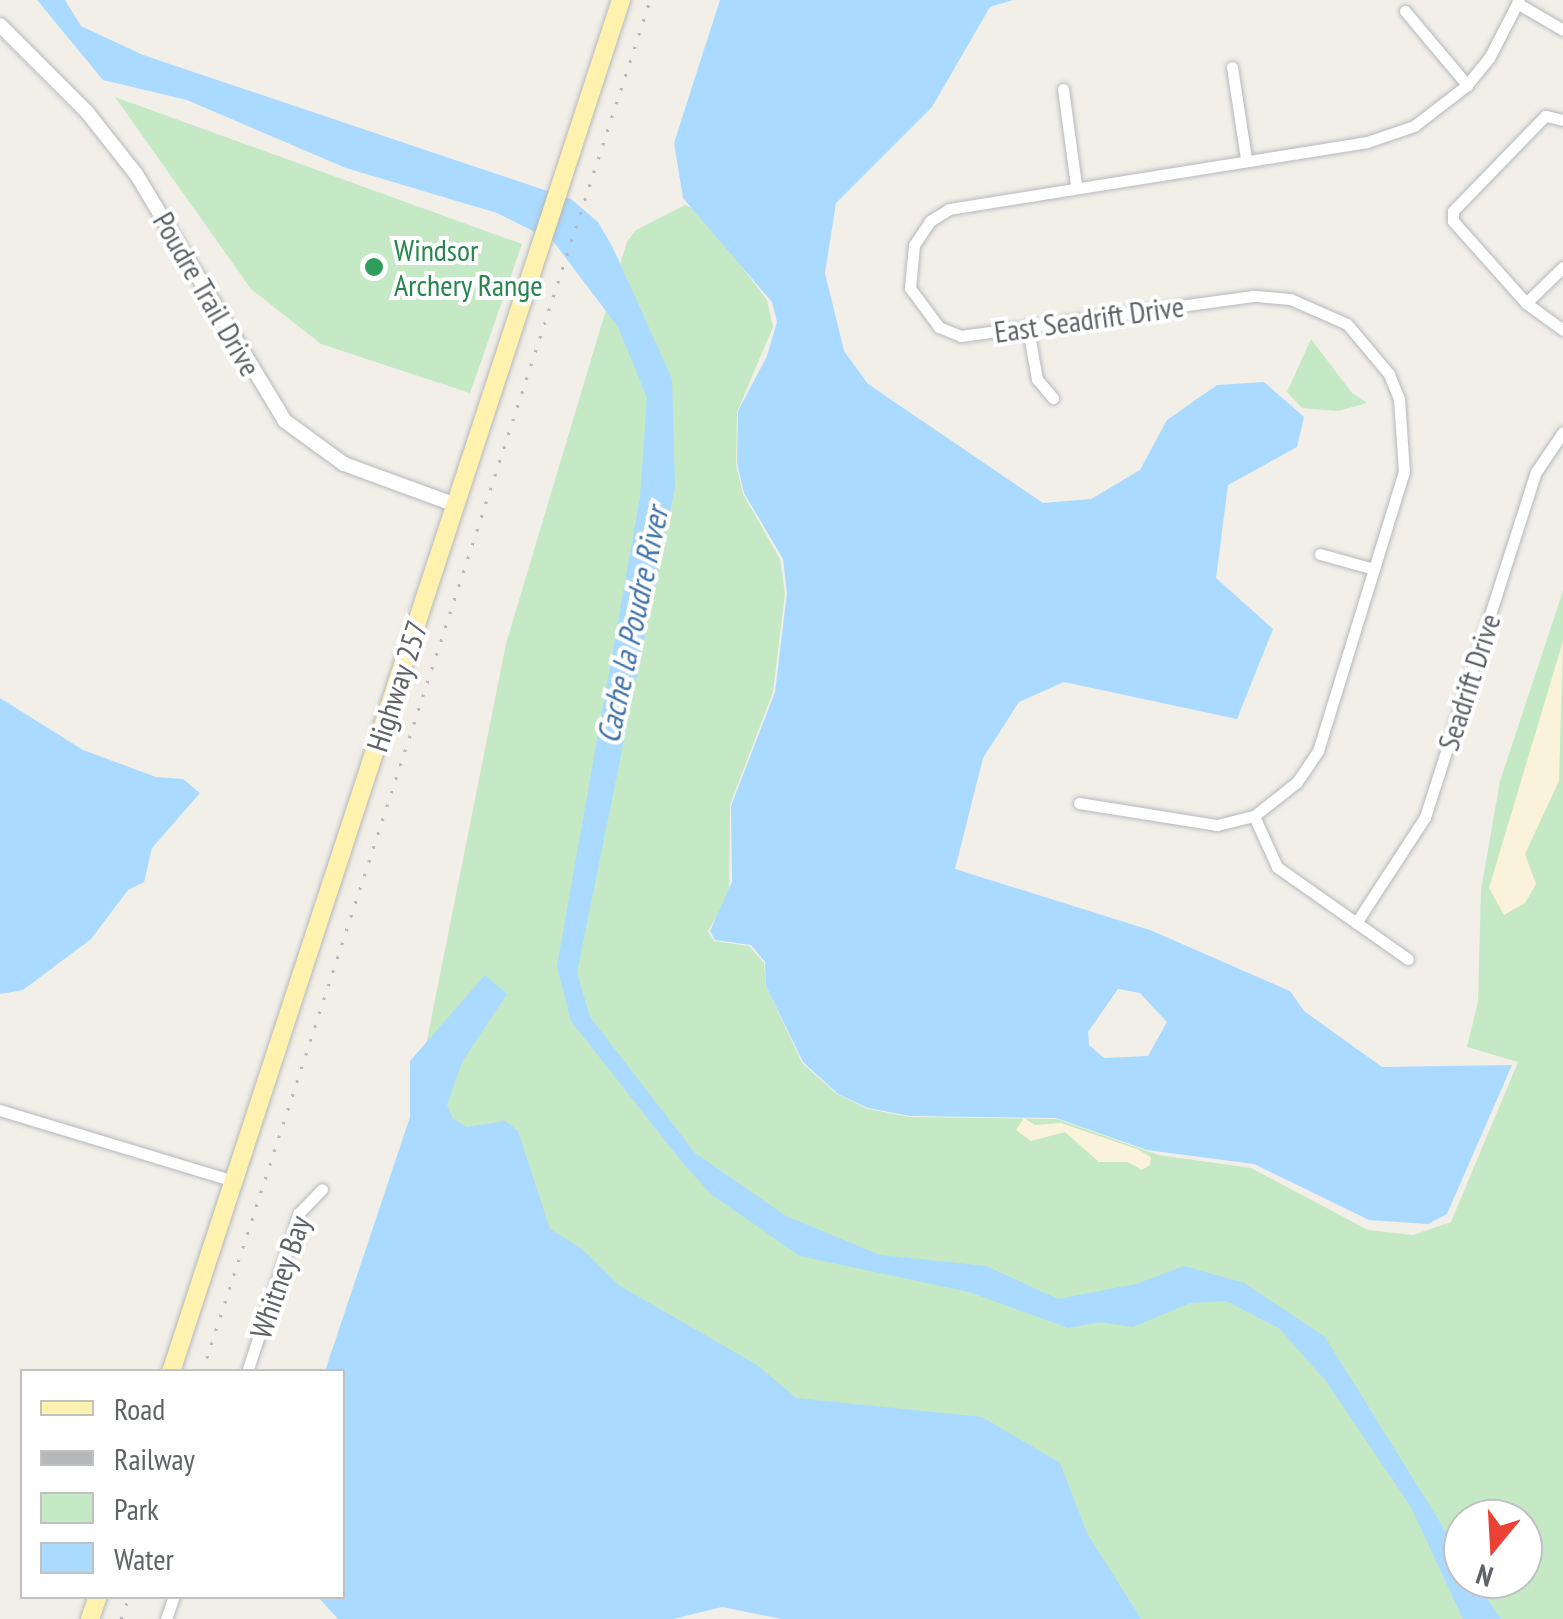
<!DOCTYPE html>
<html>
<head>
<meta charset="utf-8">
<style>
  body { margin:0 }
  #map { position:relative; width:1563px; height:1619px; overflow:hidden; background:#f1efe8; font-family:"PT Sans Narrow",sans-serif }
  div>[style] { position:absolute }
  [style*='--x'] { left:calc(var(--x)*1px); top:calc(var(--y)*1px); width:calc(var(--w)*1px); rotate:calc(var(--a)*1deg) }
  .green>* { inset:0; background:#c5e8c5 }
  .sand>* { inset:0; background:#fbf3d9 }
  .water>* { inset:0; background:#aadaff }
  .roads { filter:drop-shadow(0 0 2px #b5b8bc) drop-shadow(0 0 2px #b5b8bc) }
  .minor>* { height:11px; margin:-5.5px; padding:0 5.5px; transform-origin:5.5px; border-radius:5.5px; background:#fff }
  .tertiary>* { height:14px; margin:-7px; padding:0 7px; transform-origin:7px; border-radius:7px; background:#fff }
  .primary>* { height:18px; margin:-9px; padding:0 9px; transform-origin:9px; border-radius:9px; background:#fff2af }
  .rail>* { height:2.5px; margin-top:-1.25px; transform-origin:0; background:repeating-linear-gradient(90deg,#b6b7b8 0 2.5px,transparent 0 14.5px) }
  .dots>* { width:28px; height:28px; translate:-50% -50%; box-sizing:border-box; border:5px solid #fff; border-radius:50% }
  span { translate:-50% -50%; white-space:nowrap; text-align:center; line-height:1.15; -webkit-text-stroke:8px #fff; paint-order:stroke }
  .leisure-label { font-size:30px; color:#27864d }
  .left { translate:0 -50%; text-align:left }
  .street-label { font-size:30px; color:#5f6368 }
  .water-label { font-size:32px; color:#4174aa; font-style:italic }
  .legend { position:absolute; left:20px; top:1369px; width:325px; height:230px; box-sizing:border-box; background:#fff; border:2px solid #bfc1c3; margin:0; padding:12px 18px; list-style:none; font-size:30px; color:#5f6368 }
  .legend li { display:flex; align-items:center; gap:20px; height:50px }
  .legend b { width:50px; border:2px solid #bfc1c3 }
  .north { position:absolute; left:1443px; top:1499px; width:100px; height:100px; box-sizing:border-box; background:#fff; border:2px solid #bfc1c3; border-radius:50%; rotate:198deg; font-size:28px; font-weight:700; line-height:40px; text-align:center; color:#5f6368 }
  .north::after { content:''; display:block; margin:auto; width:35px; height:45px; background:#ea4335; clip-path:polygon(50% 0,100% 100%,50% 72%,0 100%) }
</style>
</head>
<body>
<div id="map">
  <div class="green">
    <div style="clip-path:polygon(115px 97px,522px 244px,470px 393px,321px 344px,251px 289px)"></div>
    <div style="clip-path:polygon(evenodd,685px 205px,700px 212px,767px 300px,773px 327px,737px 412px,736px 464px,743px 494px,780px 559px,785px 594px,773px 692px,730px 805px,729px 895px,708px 931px,714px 941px,749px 946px,764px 963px,766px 986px,802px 1063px,837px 1094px,868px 1109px,910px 1117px,1057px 1119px,1158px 1155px,1251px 1168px,1368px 1230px,1413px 1235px,1451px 1222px,1518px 1062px,1467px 1047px,1478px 1002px,1481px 890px,1500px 781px,1563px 591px,1563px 1619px,1122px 1619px,790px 1415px,514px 1230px,417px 1090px,506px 644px,602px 323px,627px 242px,636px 230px,685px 205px,1463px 1519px,1523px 1519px,1523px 1579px,1463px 1579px,1463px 1519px)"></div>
    <div style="clip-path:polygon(1311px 339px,1352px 393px,1367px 403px,1338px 411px,1302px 408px,1287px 392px)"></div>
  </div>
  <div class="sand">
    <div style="clip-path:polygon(1563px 641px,1559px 781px,1525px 854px,1536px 884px,1525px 903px,1504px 915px,1489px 888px)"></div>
    <div style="clip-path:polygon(1024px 1118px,1035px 1125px,1061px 1123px,1137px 1149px,1151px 1157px,1150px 1165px,1142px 1170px,1128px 1162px,1099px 1162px,1065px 1132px,1031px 1141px,1016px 1130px)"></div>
  </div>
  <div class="water">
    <div style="clip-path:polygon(37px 0,65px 0,81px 26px,143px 55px,571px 199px,598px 222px,613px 248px,672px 379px,675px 487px,577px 973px,590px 1017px,695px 1153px,786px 1216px,880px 1255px,986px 1266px,1058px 1299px,1136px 1284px,1184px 1266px,1244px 1283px,1325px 1337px,1463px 1559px,1463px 1579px,1474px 1579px,1501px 1619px,1463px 1619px,1411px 1507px,1326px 1381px,1279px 1328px,1226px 1301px,1190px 1303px,1133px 1327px,1101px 1322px,1068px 1328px,969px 1292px,800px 1256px,712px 1195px,682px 1162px,571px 1021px,557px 966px,640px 497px,647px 398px,618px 327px,553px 241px,497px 213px,346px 168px,187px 100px,103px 80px)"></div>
    <div style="clip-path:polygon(evenodd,720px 0,1013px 0,990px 7px,932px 107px,836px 203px,825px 273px,844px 351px,868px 384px,1043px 503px,1091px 499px,1140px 470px,1167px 420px,1217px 385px,1264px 382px,1304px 417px,1297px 447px,1228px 485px,1216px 578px,1273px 629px,1237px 719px,1064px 682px,1019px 702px,983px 758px,955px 869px,1150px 930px,1290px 991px,1304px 1011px,1382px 1067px,1512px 1065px,1447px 1214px,1428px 1224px,1369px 1220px,1254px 1164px,1147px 1150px,1056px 1118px,910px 1116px,868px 1108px,838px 1094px,803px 1062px,766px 986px,765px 962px,751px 945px,715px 940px,710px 931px,732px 882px,731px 806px,775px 692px,787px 593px,783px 559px,744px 493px,737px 463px,738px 411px,767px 356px,777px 322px,772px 302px,683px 198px,674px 143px,720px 0,1118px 989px,1140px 993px,1167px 1022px,1148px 1056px,1104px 1058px,1089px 1045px,1088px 1032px,1118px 989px)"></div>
    <div style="clip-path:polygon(0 698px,83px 750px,156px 777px,183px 779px,200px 793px,152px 848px,144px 882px,128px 890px,91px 939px,23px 990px,0 994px)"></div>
    <div style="clip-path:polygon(485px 975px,507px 994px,462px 1062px,447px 1105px,453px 1119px,467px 1127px,505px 1121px,518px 1131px,550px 1229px,582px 1249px,620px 1286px,757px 1365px,796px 1398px,982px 1417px,1060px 1463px,1087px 1533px,1141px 1619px,782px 1619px,722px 1607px,673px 1619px,338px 1619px,318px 1597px,342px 1596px,342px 1372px,325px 1371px,410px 1117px,410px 1061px)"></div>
  </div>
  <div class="roads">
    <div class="minor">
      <div style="--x:1517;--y:3;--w:53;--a:30.4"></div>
      <div style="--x:1405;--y:11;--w:97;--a:50"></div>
      <div style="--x:1232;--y:67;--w:92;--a:81.3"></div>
      <div style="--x:1063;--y:89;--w:97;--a:82.3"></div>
      <div style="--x:1563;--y:120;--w:18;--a:-167"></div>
      <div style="--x:1545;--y:116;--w:132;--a:134.1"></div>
      <div style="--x:1453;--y:211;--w:10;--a:90"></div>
      <div style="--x:1453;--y:221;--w:110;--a:48.3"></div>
      <div style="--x:1526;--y:303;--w:46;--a:36.1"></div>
      <div style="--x:1526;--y:303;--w:52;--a:-44.2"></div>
      <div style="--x:1028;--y:329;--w:51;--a:79.8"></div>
      <div style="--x:1037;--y:379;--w:25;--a:50"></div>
      <div style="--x:1320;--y:554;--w:56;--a:15.5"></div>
      <div style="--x:1079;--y:803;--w:140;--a:9.1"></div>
      <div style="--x:1217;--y:825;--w:38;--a:-14"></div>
      <div style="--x:1254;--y:816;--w:55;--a:-38.3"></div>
      <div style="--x:1297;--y:782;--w:37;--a:-56"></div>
      <div style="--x:1318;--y:751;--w:292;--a:-72.9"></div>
      <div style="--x:1404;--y:472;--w:73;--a:-93.9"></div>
      <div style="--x:1399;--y:399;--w:27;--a:-112"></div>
      <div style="--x:1389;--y:374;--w:65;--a:-130"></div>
      <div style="--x:1347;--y:324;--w:62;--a:-156.3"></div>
      <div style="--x:1290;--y:299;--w:37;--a:-175"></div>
      <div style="--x:1253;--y:296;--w:295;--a:172.2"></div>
      <div style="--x:961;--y:336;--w:24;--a:-158"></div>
      <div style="--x:939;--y:327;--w:49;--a:-126.6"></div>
      <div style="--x:910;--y:288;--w:43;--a:-84.7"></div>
      <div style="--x:914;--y:245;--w:29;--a:-56"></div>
      <div style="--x:930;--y:221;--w:22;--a:-32"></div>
      <div style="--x:949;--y:209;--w:423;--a:-9.1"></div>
      <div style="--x:1367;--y:142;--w:50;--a:-18.8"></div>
      <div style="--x:1414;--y:126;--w:67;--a:-37.7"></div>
      <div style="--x:1467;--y:85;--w:35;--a:-51"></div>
      <div style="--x:1489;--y:58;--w:65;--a:-62.7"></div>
      <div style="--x:1254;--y:816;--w:56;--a:65.7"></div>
      <div style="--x:1277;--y:867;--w:160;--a:35.1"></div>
      <div style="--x:1356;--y:923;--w:126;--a:-56.9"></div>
      <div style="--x:1425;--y:817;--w:362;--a:-72.2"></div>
      <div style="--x:1536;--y:472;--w:48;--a:-56"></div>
      <div style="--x:0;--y:1110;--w:245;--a:16.9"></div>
      <div style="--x:247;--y:1372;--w:167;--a:-71.9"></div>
      <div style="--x:299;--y:1213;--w:33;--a:-46"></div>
      <div style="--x:166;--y:1619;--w:24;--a:-71"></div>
    </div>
    <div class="tertiary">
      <div style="--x:0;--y:25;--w:123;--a:45"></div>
      <div style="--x:87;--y:112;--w:79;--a:51.7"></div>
      <div style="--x:136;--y:174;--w:288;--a:58.9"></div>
      <div style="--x:285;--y:421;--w:73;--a:36.1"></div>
      <div style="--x:344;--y:464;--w:119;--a:20.1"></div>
    </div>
    <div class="primary">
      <div style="--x:171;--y:1372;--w:1444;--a:-71.84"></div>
      <div style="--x:90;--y:1619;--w:24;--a:-71"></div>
    </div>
  </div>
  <div class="rail">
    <div style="--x:202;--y:1372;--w:1443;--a:-71.92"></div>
    <div style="--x:121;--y:1619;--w:24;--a:-71"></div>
  </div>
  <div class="dots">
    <div style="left:374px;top:267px;background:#2e9e5b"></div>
  </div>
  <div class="leisure-label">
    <span class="left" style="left:394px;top:267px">Windsor<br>Archery Range</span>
  </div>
  <div class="street-label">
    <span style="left:207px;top:294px;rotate:60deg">Poudre Trail Drive</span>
    <span style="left:1089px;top:319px;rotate:-8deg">East Seadrift Drive</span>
    <span style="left:1469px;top:682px;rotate:-72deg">Seadrift Drive</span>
    <span style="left:397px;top:686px;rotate:-72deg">Highway 257</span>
    <span style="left:280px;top:1277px;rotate:-71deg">Whitney Bay</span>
  </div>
  <div class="water-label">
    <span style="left:632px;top:625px;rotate:-78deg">Cache la Poudre River</span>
  </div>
  <ul class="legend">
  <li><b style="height:12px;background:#fff2af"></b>Road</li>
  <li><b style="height:12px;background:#b6b7b8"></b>Railway</li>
  <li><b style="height:28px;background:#c5e8c5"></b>Park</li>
  <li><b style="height:28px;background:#aadaff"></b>Water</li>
  </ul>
  <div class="north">N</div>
</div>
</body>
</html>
